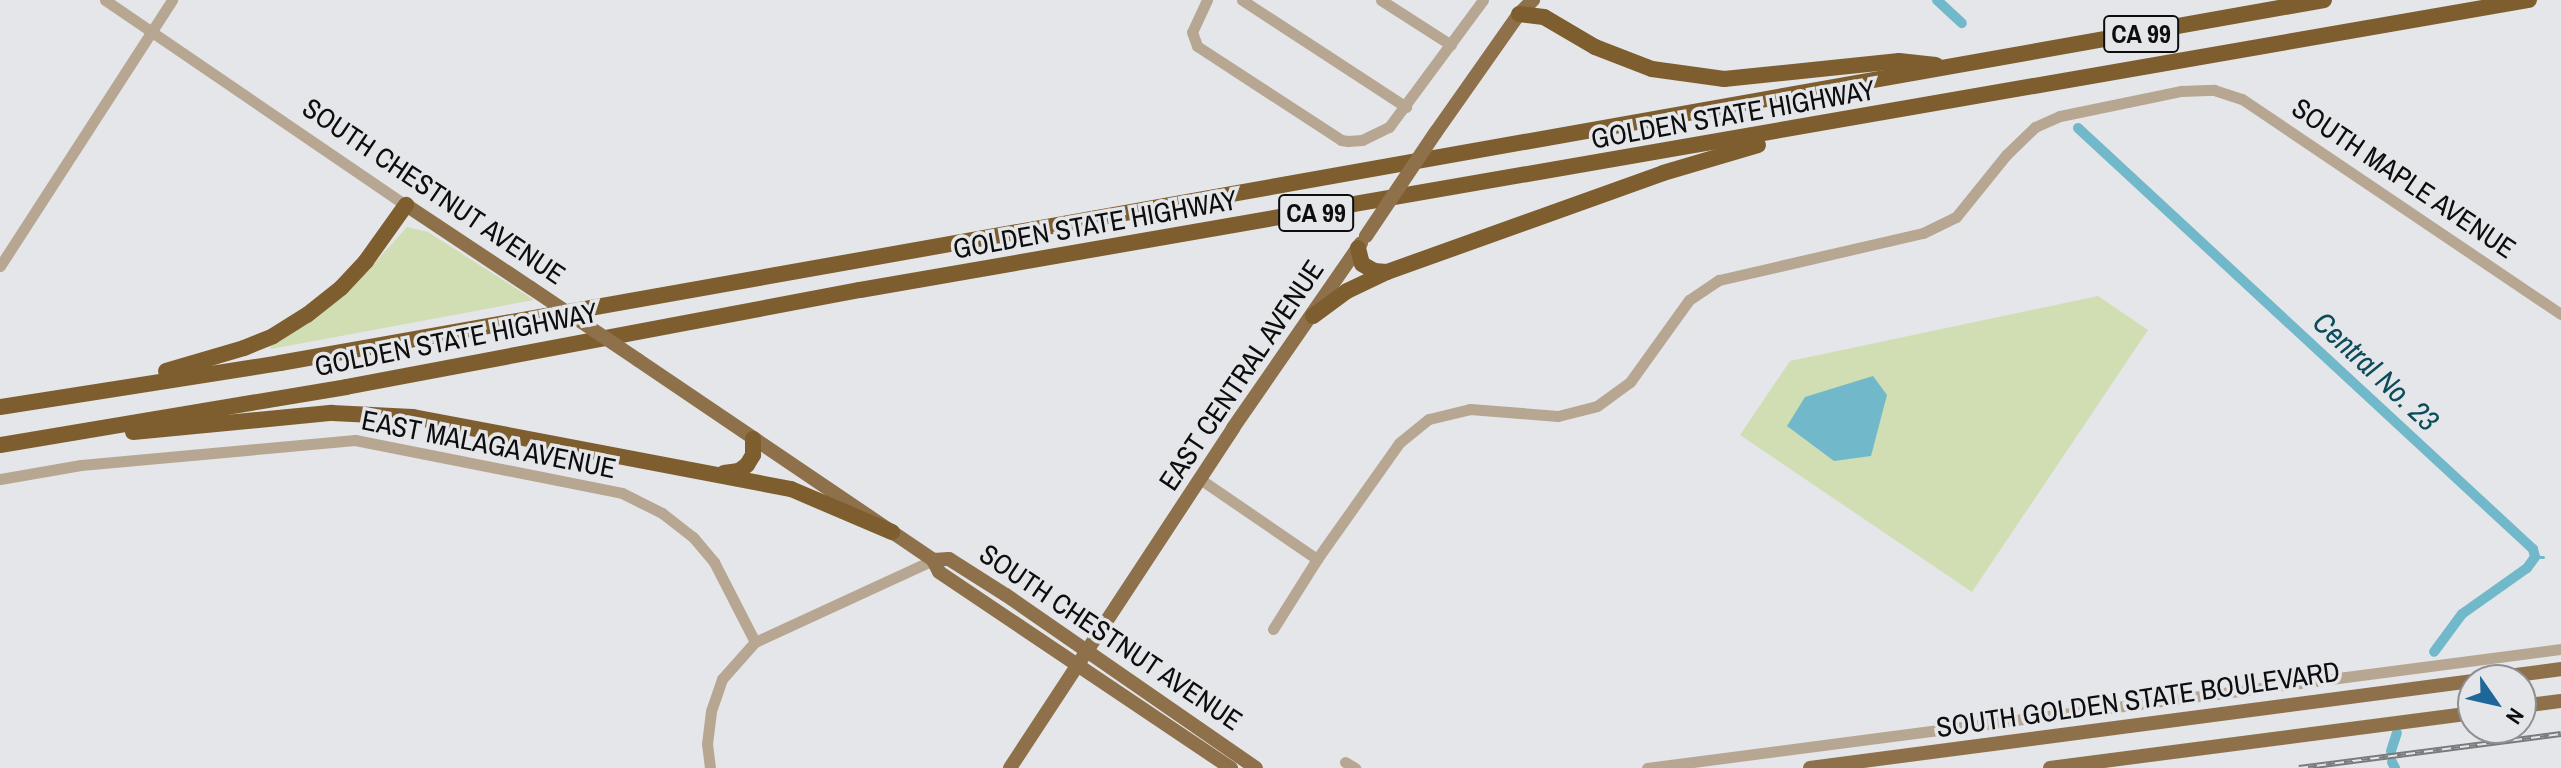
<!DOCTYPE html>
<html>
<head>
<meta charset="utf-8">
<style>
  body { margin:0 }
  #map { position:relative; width:2561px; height:768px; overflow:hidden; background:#e4e6e9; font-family:"Archivo Narrow",sans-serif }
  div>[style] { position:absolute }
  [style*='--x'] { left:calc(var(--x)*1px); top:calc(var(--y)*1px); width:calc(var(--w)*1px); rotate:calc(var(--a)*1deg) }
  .green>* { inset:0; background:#d1deb3 }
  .water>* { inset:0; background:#71b9ca }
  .stream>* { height:3px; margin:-1.5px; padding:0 1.5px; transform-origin:1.5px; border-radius:1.5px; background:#71b9ca }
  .canal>* { height:10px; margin:-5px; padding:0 5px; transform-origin:5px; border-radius:5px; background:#71b9ca }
  .minor>* { height:11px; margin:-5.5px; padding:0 5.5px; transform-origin:5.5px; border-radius:5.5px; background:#b7a792 }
  .major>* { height:14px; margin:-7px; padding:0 7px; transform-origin:7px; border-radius:7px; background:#8e714b }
  .highway>* { height:16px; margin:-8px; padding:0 8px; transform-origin:8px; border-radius:8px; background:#7e5e2f }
  .rail>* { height:6px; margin-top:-3px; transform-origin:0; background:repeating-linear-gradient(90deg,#e4e6e9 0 9px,#797a7c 0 18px); box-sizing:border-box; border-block:2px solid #797a7c }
  .major-bridge>* { height:14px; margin:-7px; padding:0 7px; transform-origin:7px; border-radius:7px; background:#8e714b }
  span { translate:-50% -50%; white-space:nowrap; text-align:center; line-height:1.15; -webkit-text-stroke:7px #e4e6e9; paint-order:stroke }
  .shield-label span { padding:2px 6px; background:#e4e6e9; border:2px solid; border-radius:6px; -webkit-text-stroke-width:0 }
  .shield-label { font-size:26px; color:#0d0d0e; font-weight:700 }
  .street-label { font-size:28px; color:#0d0d0e }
  .water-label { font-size:30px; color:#0b4c59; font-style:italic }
  .north { position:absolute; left:2457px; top:664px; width:80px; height:80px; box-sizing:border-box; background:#e4e6e9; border:2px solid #8e8f91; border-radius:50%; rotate:124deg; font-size:22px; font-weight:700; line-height:32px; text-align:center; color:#0d0d0e }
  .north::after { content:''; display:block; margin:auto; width:28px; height:36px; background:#1f669a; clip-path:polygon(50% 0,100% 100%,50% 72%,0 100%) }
</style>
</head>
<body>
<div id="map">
  <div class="green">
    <div style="clip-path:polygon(407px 227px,428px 232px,534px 300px,271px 349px,270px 343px,313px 321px,352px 288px)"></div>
    <div style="clip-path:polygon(2098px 296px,2148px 330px,1972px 592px,1740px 435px,1790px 361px)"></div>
  </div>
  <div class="water">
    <div style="clip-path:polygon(1873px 376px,1887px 395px,1871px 456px,1834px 461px,1787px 426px,1805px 397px)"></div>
  </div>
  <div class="stream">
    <div style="--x:2535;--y:557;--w:8;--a:0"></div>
  </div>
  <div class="canal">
    <div style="--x:1937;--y:0;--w:34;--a:43"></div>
    <div style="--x:2078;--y:128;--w:620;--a:42.78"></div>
    <div style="--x:2533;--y:549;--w:8;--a:76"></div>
    <div style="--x:2535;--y:557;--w:14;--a:126"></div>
    <div style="--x:2527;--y:568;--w:80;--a:144.7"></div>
    <div style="--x:2462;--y:614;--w:47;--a:126.4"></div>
    <div style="--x:2391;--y:751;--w:19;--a:-72"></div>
    <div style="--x:2392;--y:762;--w:7;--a:63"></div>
  </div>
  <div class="minor">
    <div style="--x:105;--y:0;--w:364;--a:34.3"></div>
    <div style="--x:1207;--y:0;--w:35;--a:115"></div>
    <div style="--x:1192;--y:32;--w:15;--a:70"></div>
    <div style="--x:1197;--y:46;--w:172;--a:33.1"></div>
    <div style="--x:1341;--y:140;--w:7;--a:8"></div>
    <div style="--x:1348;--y:141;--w:14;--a:-4"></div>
    <div style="--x:1362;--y:140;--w:30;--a:-26"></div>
    <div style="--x:1389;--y:127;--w:158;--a:-53.5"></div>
    <div style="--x:1242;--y:0;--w:196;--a:33.1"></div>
    <div style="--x:1381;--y:0;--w:83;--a:32.7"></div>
    <div style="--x:0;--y:266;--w:317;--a:-57.1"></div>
    <div style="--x:0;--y:479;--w:82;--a:-9.8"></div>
    <div style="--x:81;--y:465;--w:275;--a:-5.2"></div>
    <div style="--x:355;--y:440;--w:272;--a:11.2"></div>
    <div style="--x:622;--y:493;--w:45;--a:26.6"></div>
    <div style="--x:662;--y:513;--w:39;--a:38"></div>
    <div style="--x:693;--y:537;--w:33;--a:50"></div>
    <div style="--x:714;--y:562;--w:90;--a:62.9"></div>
    <div style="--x:1200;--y:479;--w:142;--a:34.4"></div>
    <div style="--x:1273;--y:629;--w:83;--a:-57.8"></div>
    <div style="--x:1317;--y:559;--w:142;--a:-54.7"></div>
    <div style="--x:1399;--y:443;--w:38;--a:-39"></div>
    <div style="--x:1429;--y:419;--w:42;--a:-13.7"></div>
    <div style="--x:1470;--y:409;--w:88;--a:4.5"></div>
    <div style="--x:1558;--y:416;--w:40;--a:-14.4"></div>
    <div style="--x:1597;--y:406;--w:41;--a:-36"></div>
    <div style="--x:1630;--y:382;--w:101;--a:-54.3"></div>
    <div style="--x:1689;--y:300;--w:36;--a:-34"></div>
    <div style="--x:1719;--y:280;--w:209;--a:-13"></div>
    <div style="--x:1923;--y:233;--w:37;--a:-26"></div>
    <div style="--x:1956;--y:217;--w:80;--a:-51.1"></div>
    <div style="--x:2006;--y:155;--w:40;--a:-44"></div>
    <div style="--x:2035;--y:127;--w:27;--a:-24"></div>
    <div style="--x:2060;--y:116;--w:124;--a:-11.7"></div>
    <div style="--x:2181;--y:91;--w:33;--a:-2"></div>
    <div style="--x:2214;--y:90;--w:29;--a:18"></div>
    <div style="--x:2242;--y:99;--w:385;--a:34"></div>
    <div style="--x:1345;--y:762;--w:12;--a:31"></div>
    <div style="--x:710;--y:768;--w:24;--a:-97"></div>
    <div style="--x:707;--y:744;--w:33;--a:-83"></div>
    <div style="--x:711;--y:711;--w:34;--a:-71"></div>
    <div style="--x:722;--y:679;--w:50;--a:-48.3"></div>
    <div style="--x:755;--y:642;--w:196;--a:-24.7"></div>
    <div style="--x:1647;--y:768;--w:922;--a:-7.42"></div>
  </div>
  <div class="major">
    <div style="--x:1436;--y:132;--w:144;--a:-54.9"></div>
    <div style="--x:1519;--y:14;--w:20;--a:-45"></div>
    <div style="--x:406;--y:205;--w:150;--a:33.6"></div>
    <div style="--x:638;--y:360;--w:356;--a:34.1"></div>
    <div style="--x:933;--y:560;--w:13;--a:63"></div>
    <div style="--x:939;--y:572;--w:352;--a:33.9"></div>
    <div style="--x:933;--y:560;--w:16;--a:-4"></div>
    <div style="--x:949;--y:559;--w:67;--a:32.3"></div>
    <div style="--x:1006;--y:595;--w:304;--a:34.7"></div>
    <div style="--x:2478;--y:680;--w:84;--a:-7.5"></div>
    <div style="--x:2521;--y:706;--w:40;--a:-7.1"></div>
    <div style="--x:1010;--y:768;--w:407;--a:-56.7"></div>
    <div style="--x:1233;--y:428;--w:225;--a:-55.3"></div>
    <div style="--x:1810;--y:768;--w:669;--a:-7.48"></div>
    <div style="--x:2050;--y:768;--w:427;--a:-7.4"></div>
  </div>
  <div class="highway">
    <div style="--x:1519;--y:14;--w:25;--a:7"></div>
    <div style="--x:1544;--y:17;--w:59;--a:30.5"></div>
    <div style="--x:1595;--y:47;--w:61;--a:21.1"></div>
    <div style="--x:1652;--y:69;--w:73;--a:7.9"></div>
    <div style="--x:1724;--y:79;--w:176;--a:-5.9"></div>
    <div style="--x:1899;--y:61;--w:37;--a:6"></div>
    <div style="--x:1358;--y:248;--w:16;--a:76"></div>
    <div style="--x:1362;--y:264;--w:14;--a:30"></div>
    <div style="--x:1374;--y:271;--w:13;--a:4"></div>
    <div style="--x:1313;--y:316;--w:42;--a:-36.3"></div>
    <div style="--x:1347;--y:291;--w:44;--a:-25.4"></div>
    <div style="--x:1387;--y:272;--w:293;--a:-19.7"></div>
    <div style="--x:1663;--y:173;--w:99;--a:-16.4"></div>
    <div style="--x:166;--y:371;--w:81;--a:-16.4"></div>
    <div style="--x:244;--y:348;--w:31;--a:-22"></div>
    <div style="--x:273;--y:336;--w:40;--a:-32"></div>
    <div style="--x:307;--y:315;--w:43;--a:-38.5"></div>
    <div style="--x:341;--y:288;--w:37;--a:-47"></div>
    <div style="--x:366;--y:261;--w:69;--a:-54.5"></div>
    <div style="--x:0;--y:407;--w:283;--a:-8.9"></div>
    <div style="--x:280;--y:363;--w:2076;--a:-10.07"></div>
    <div style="--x:133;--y:432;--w:200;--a:-5.5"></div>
    <div style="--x:332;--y:413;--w:81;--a:2.8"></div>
    <div style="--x:413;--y:417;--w:385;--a:10.8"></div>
    <div style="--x:791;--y:489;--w:110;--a:23.1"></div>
    <div style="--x:0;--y:445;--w:351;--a:-9.5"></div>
    <div style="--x:346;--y:387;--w:523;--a:-10.69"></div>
    <div style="--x:860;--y:290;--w:1694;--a:-9.86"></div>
    <div style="--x:724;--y:473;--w:15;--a:-8"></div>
    <div style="--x:739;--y:471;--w:10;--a:-37"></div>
    <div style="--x:747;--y:465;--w:12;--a:-59"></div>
    <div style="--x:753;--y:455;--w:16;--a:-90"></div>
  </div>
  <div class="rail">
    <div style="--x:2299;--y:768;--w:264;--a:-7.4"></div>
  </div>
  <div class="major-bridge">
    <div style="--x:1366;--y:236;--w:125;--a:-56.1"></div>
    <div style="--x:531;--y:288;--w:129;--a:33.9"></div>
  </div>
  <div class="shield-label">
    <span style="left:2141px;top:34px">CA 99</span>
    <span style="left:1316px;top:213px">CA 99</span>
  </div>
  <div class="street-label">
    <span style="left:1733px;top:114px;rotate:-10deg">GOLDEN STATE HIGHWAY</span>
    <span style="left:2404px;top:178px;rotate:34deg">SOUTH MAPLE AVENUE</span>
    <span style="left:434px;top:191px;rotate:34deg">SOUTH CHESTNUT AVENUE</span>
    <span style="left:1095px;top:224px;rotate:-10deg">GOLDEN STATE HIGHWAY</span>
    <span style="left:456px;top:339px;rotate:-11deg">GOLDEN STATE HIGHWAY</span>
    <span style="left:1241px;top:375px;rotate:-56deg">EAST CENTRAL AVENUE</span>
    <span style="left:489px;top:444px;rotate:11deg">EAST MALAGA AVENUE</span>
    <span style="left:1111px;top:637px;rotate:34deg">SOUTH CHESTNUT AVENUE</span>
    <span style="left:2138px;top:699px;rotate:-8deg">SOUTH GOLDEN STATE BOULEVARD</span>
  </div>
  <div class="water-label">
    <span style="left:2376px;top:371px;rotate:43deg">Central No. 23</span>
  </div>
  <div class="north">N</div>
</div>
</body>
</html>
